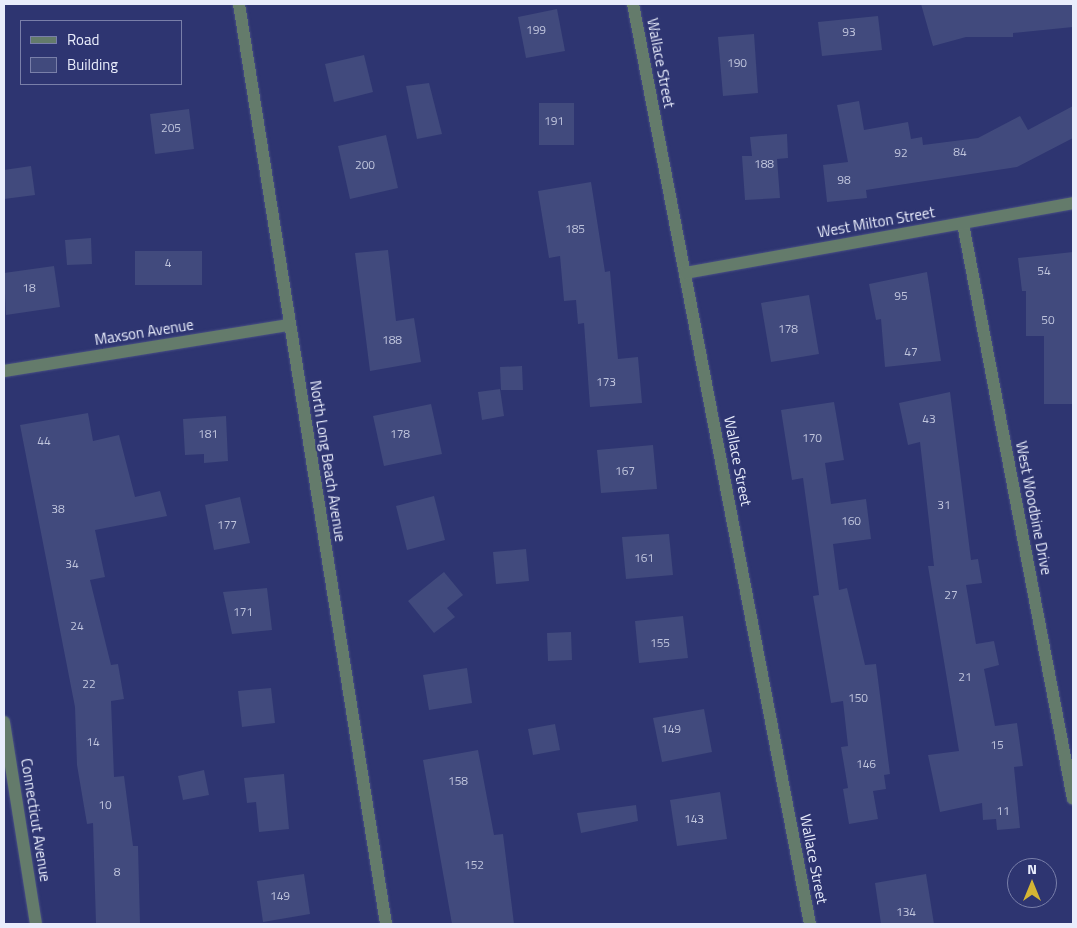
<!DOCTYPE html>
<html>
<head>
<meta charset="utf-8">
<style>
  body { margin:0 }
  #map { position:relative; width:1077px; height:928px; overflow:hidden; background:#2e3571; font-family:"Titillium Web",sans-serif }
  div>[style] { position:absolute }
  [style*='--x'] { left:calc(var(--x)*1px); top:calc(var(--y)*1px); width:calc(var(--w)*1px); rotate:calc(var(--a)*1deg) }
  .building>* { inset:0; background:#414a7d }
  .roads { filter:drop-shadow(0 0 1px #484f84) drop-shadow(0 0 1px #484f84) }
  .minor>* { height:12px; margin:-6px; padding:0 6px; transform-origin:6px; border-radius:6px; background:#647b6b }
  span { translate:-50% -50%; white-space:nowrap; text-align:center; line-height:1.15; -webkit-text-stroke:4px #2e3571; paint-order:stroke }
  .number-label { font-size:12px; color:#bfc4dc }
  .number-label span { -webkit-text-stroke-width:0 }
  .street-label { font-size:15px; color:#e9edfc }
  .frame { position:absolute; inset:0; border:5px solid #e9edfc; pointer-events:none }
  .legend { position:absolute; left:20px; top:20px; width:162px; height:65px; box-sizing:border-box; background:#2e3571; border:1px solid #797fa9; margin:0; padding:6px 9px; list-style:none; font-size:15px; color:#e9edfc }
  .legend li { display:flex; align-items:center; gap:10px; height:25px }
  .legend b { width:25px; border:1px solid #797fa9 }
  .north { position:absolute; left:1007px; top:858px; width:50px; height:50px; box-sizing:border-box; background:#2e3571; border:1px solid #797fa9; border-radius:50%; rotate:0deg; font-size:14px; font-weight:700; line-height:20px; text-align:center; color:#e9edfc }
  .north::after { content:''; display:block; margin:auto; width:18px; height:22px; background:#d5b534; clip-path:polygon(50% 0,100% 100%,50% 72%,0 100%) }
</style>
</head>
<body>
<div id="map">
  <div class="building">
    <div style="clip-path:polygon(921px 4px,1073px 4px,1073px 27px,1013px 33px,1013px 37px,966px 37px,933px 46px)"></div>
    <div style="clip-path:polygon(557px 9px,565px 51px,526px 58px,518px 17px)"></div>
    <div style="clip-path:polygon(878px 16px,882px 50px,822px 56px,818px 22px)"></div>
    <div style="clip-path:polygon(754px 34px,758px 93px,723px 96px,718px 37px)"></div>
    <div style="clip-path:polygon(364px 55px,373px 92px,334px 102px,325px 64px)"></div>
    <div style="clip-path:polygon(429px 83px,442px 134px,417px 139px,406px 86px)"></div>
    <div style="clip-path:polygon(859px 101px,864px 130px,908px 122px,911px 139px,922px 137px,923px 145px,978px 138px,1020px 116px,1028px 130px,1073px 106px,1073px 138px,1017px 167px,866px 190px,867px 198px,827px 202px,823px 165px,848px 162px,837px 105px)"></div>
    <div style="clip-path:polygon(539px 103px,574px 103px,574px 145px,539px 145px)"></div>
    <div style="clip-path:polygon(189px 109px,194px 149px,155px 154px,150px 114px)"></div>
    <div style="clip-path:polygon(787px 134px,788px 158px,777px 159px,780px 198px,745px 200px,742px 156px,752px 156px,750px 137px)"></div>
    <div style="clip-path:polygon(386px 135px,398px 188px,350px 199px,338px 146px)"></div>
    <div style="clip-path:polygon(31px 166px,35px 195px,4px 199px,4px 170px)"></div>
    <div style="clip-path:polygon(591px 182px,605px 272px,610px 271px,618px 359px,638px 357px,642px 403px,590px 407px,584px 323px,578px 324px,576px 300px,564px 301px,560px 256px,549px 258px,538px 191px)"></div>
    <div style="clip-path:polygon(91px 238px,92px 264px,67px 265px,65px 240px)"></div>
    <div style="clip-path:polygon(388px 250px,396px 321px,414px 318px,421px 362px,370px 371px,355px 253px)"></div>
    <div style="clip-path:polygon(135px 251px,202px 251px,202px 285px,135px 285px)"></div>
    <div style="clip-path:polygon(1073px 252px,1073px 404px,1044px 404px,1044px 336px,1026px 336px,1026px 291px,1022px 291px,1018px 258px)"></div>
    <div style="clip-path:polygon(54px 266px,60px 307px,6px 315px,4px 273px)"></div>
    <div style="clip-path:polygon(927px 272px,941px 361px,885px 367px,881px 319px,876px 320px,869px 284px)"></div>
    <div style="clip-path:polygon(809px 295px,819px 354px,771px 362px,761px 303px)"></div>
    <div style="clip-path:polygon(522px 366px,523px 390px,501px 390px,500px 367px)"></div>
    <div style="clip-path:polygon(500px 389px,504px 416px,482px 420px,478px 392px)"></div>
    <div style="clip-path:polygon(950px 392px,971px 560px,978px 559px,982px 583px,966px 585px,976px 644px,994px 641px,999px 665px,984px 669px,995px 726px,1017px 723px,1023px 766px,1014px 767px,1020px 828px,997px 830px,996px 819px,983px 820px,982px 803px,940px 812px,928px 755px,959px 751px,928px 566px,934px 566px,920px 442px,908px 445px,899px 403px)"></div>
    <div style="clip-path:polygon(834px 402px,844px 460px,825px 463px,831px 504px,866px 499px,871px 539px,833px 544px,839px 590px,847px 588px,865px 665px,876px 664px,890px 774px,884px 775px,886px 789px,873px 791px,878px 819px,849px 824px,843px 789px,848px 788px,841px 747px,848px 746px,843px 701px,831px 703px,813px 596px,819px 595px,803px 478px,792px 480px,781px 410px)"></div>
    <div style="clip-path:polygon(431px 404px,442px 454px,384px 466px,373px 416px)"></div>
    <div style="clip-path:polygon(88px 413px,93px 441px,119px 435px,135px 497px,160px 491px,167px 516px,95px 530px,105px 577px,90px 580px,111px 665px,118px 664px,124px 699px,111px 701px,114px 777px,124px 776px,133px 846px,138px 846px,140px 924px,96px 924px,93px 823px,87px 824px,77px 765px,75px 707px,20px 425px)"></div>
    <div style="clip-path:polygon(226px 416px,228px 461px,204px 463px,204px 454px,185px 455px,183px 419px)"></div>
    <div style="clip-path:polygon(653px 445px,657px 489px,601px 493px,597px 450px)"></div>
    <div style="clip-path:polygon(434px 496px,445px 540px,407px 550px,396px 506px)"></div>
    <div style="clip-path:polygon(240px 497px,250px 543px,214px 550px,205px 505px)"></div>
    <div style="clip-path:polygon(669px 534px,673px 575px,626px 579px,622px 537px)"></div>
    <div style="clip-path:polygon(526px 549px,529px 581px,496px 584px,493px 552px)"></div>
    <div style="clip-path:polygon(444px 572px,463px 595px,447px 608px,455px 617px,434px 633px,408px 601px)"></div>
    <div style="clip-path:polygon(267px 588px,272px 630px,232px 634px,223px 592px)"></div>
    <div style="clip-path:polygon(683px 616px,688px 658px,639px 663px,635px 621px)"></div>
    <div style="clip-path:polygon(571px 632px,572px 660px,548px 661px,547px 633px)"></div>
    <div style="clip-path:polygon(467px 668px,472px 703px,429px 710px,423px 675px)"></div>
    <div style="clip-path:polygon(271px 688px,275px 723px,242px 727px,238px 691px)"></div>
    <div style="clip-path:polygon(704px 709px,712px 752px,662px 762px,653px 718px)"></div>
    <div style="clip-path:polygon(555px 724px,560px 750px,533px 755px,528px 729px)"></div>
    <div style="clip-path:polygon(478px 750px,494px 835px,503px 834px,514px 924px,452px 924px,423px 760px)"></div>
    <div style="clip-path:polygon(204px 770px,209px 795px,183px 800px,178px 776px)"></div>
    <div style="clip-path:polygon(284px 774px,289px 829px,259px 832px,256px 802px,247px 803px,244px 778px)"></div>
    <div style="clip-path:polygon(720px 792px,727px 839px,677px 846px,670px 800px)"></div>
    <div style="clip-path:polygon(636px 805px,638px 821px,581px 833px,577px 813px)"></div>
    <div style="clip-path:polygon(304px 874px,310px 914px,263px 922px,257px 881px)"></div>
    <div style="clip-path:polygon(926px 874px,934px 924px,881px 924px,875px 883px)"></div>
  </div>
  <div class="roads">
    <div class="minor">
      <div style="--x:239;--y:4;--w:932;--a:80.92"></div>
      <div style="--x:633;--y:4;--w:937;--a:79.11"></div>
      <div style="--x:963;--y:224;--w:585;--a:79.17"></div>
      <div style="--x:685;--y:273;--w:394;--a:-10.2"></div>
      <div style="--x:4;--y:371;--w:289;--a:-9.2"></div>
      <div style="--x:4;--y:722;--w:205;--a:81"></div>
    </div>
  </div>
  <div class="number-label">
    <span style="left:536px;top:30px">199</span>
    <span style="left:849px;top:32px">93</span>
    <span style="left:737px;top:63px">190</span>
    <span style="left:554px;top:121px">191</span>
    <span style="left:171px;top:128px">205</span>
    <span style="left:960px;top:152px">84</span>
    <span style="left:901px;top:153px">92</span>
    <span style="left:764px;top:164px">188</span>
    <span style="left:365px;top:165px">200</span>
    <span style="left:844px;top:180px">98</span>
    <span style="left:575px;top:229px">185</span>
    <span style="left:168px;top:263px">4</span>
    <span style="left:1044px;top:271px">54</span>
    <span style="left:29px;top:288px">18</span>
    <span style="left:901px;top:296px">95</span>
    <span style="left:1048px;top:320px">50</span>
    <span style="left:788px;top:329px">178</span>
    <span style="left:392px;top:340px">188</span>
    <span style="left:911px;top:352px">47</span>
    <span style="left:606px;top:382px">173</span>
    <span style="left:929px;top:419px">43</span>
    <span style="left:208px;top:434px">181</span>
    <span style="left:400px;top:434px">178</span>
    <span style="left:812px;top:438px">170</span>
    <span style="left:44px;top:441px">44</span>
    <span style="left:625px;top:471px">167</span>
    <span style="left:944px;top:505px">31</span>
    <span style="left:58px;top:509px">38</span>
    <span style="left:851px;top:521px">160</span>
    <span style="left:227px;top:525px">177</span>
    <span style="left:644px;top:558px">161</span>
    <span style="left:72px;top:564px">34</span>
    <span style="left:951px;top:595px">27</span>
    <span style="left:243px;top:612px">171</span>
    <span style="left:77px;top:626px">24</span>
    <span style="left:660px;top:643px">155</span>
    <span style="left:965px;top:677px">21</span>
    <span style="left:89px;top:684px">22</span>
    <span style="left:858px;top:698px">150</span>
    <span style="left:671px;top:729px">149</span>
    <span style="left:93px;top:742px">14</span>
    <span style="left:997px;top:745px">15</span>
    <span style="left:866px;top:764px">146</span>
    <span style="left:458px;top:781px">158</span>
    <span style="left:105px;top:805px">10</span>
    <span style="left:1003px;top:811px">11</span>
    <span style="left:694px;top:819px">143</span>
    <span style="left:474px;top:865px">152</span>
    <span style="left:117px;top:872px">8</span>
    <span style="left:280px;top:896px">149</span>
    <span style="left:906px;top:912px">134</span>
  </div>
  <div class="street-label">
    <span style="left:661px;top:63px;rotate:79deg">Wallace Street</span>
    <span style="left:876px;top:222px;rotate:-10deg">West Milton Street</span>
    <span style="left:144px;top:332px;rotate:-9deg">Maxson Avenue</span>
    <span style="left:328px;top:461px;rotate:81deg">North Long Beach Avenue</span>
    <span style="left:738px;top:461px;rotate:79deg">Wallace Street</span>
    <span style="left:1034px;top:508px;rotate:79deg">West Woodbine Drive</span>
    <span style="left:36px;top:820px;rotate:81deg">Connecticut Avenue</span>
    <span style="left:814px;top:859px;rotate:79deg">Wallace Street</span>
  </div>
  <div class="frame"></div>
  <ul class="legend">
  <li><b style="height:6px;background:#647b6b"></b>Road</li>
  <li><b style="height:14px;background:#414a7d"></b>Building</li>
  </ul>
  <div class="north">N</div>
</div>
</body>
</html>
